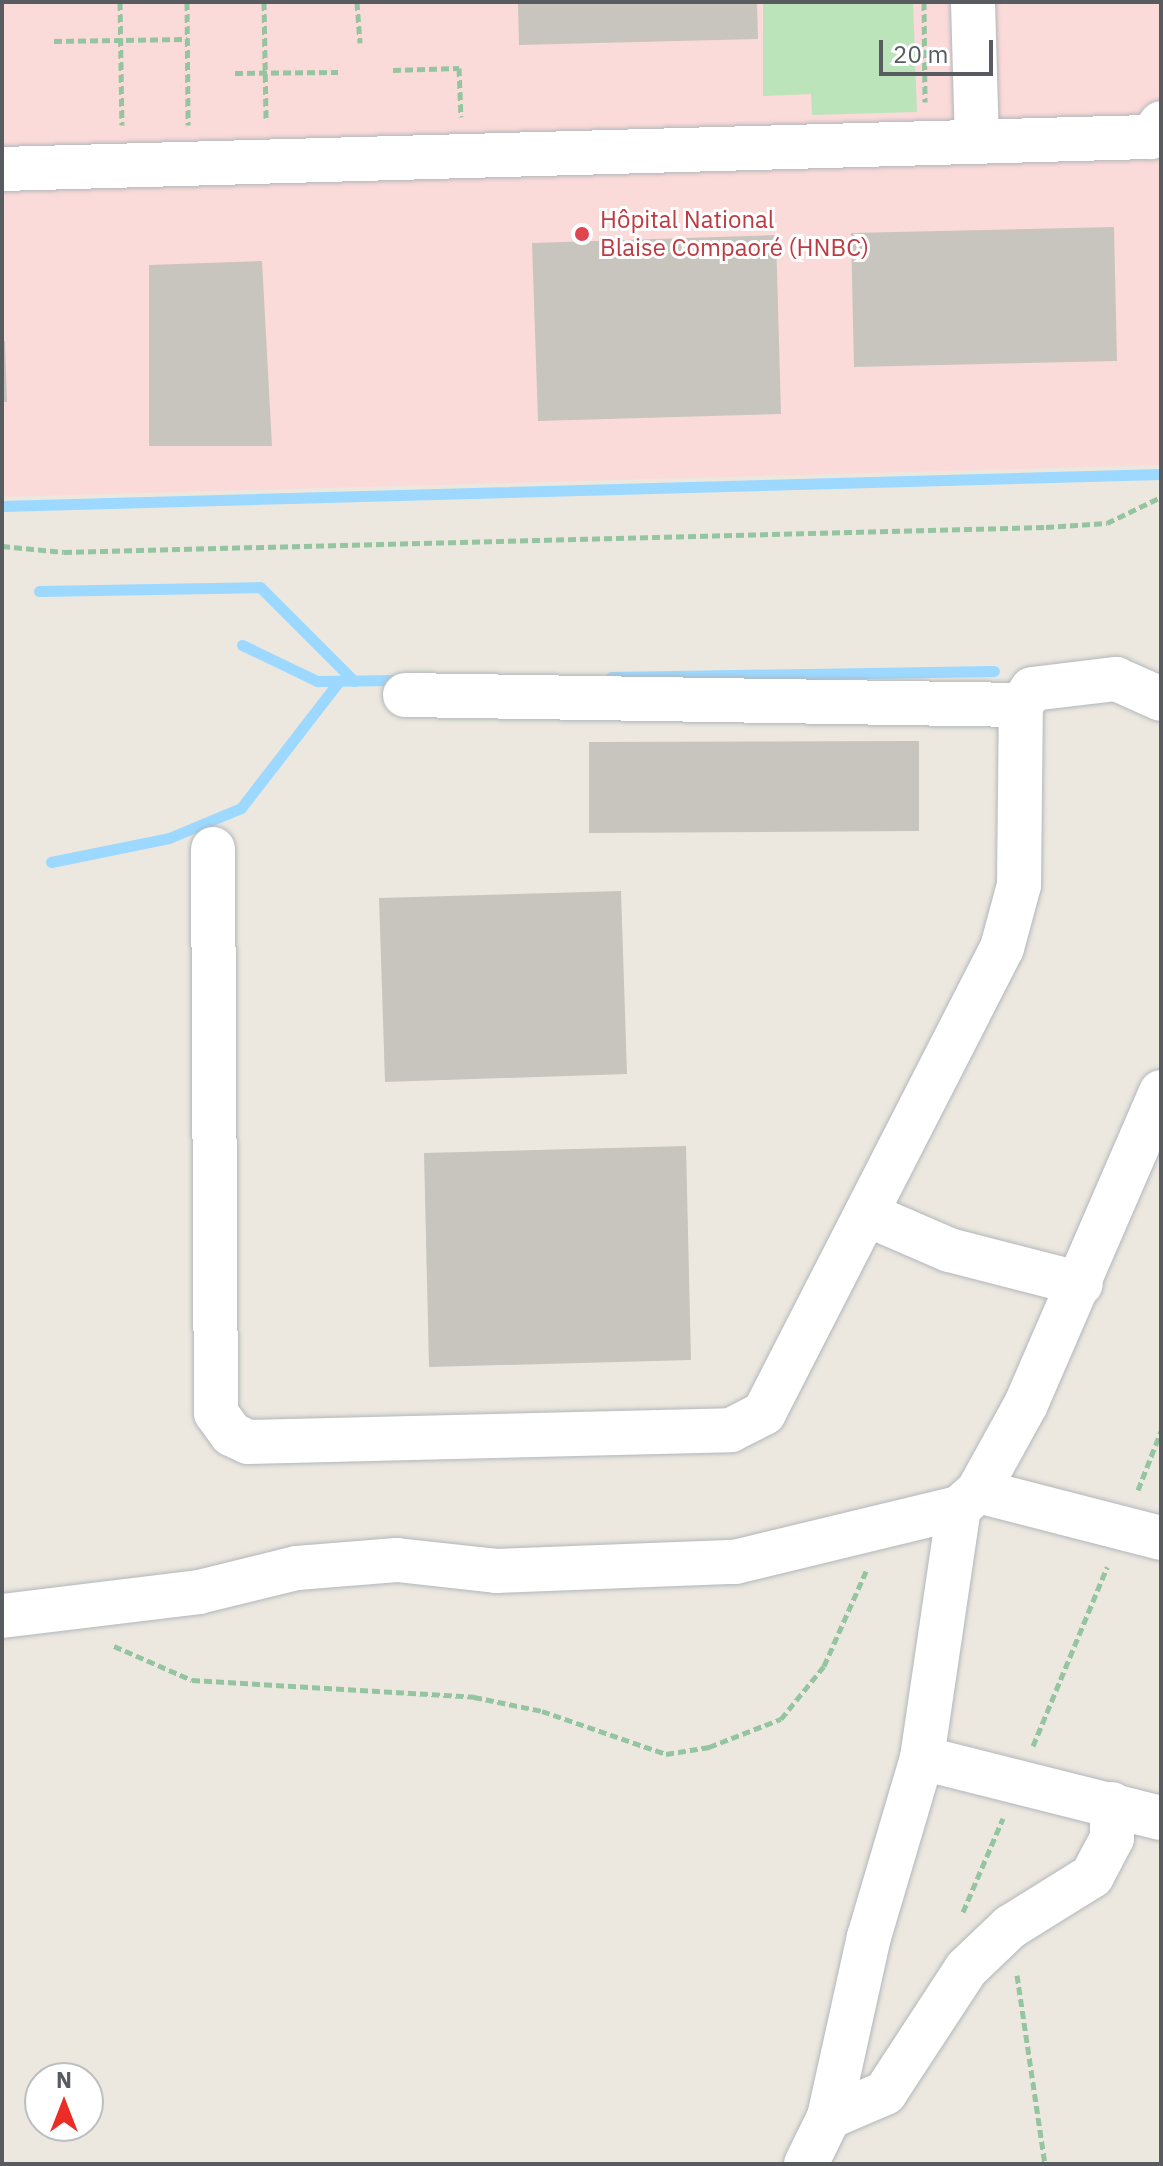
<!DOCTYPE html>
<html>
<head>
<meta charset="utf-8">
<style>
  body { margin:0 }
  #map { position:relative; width:1163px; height:2166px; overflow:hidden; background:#ece8df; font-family:"IBM Plex Sans",sans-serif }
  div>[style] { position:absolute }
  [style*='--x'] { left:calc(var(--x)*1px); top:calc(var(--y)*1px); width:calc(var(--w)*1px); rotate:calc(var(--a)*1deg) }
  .medical>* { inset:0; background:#fbdbd9 }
  .green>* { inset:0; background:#bce4bb }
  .stream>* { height:11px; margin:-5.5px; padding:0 5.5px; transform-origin:5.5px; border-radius:5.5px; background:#9cd8ff }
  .building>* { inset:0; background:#c8c5be }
  .path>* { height:5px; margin-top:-2.5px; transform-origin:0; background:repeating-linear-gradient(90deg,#94c5a0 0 8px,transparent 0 12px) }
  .roads { filter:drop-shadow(0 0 2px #b2b6bb) drop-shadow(0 0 2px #b2b6bb) }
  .minor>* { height:44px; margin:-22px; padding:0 22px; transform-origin:22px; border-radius:22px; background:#fff }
  .dots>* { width:22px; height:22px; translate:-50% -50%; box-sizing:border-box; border:4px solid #fff; border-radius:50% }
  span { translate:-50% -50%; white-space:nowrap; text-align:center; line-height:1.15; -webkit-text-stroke:6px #fff; paint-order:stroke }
  .health-label { font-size:24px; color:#be3a42 }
  .left { translate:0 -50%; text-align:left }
  .frame { position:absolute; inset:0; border:4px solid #585c61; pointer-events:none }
  .north { position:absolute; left:24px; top:2062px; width:80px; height:80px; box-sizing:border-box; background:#fff; border:2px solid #bcbec0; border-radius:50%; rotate:0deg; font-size:22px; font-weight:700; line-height:32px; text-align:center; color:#585c61 }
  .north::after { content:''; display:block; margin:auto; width:28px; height:36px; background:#eb2d26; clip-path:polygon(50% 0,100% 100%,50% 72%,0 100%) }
  .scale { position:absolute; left:879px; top:40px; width:114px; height:36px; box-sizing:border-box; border:4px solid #585c61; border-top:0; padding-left:10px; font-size:24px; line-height:28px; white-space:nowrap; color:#585c61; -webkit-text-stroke:6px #fff; paint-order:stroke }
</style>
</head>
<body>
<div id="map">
  <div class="medical">
    <div style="clip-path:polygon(2px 2px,1161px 2px,1161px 465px,2px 497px)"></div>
  </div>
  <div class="green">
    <div style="clip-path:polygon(763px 2px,913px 2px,917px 112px,812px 115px,811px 94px,763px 96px)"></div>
  </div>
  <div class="stream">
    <div style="--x:2;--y:506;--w:1159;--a:-1.58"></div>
    <div style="--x:39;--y:591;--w:221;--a:-1"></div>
    <div style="--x:260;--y:587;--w:133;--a:45"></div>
    <div style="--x:242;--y:645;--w:83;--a:25.6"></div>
    <div style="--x:317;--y:681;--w:84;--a:-0.7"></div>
    <div style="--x:611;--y:677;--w:383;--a:-0.9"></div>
    <div style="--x:51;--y:862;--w:120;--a:-11.5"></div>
    <div style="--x:169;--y:838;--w:78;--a:-22.6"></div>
    <div style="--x:241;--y:808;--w:160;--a:-52.3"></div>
  </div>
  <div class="building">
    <div style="clip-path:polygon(518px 2px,757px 2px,758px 39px,519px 45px)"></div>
    <div style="clip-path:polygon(1114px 227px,1117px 361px,854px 367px,851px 233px)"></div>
    <div style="clip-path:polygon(776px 235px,781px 414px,538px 421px,532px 243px)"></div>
    <div style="clip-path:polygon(262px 261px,272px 446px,149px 446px,149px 265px)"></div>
    <div style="clip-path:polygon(2px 341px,5px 341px,7px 402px,2px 402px)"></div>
    <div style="clip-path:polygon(919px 741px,919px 831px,589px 833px,589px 742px)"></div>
    <div style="clip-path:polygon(621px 891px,627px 1074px,385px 1082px,379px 898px)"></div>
    <div style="clip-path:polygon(686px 1146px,691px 1360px,429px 1367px,424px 1153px)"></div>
  </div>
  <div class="path">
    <div style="--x:120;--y:2;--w:123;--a:89.1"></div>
    <div style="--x:187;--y:2;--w:123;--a:89.5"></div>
    <div style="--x:264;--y:2;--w:119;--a:89"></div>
    <div style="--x:357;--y:2;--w:41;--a:85.8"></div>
    <div style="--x:924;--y:2;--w:100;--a:89.4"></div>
    <div style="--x:54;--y:41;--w:133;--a:-0.9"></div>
    <div style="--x:393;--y:70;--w:66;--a:-1.7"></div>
    <div style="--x:459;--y:68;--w:49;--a:87.7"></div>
    <div style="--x:235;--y:73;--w:103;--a:-0.6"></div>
    <div style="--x:2;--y:546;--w:62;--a:5.5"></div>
    <div style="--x:64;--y:552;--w:982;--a:-1.46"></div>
    <div style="--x:1046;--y:527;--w:61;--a:-3.8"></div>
    <div style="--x:1107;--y:523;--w:60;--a:-25.7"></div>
    <div style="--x:1138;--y:1490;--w:63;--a:-68.7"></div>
    <div style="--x:114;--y:1646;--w:85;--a:23.6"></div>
    <div style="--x:192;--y:1680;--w:283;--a:3.4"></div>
    <div style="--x:474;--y:1697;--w:69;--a:11.6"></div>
    <div style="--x:542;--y:1711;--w:131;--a:19.1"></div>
    <div style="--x:666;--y:1754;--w:44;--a:-9.2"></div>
    <div style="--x:709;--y:1747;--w:77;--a:-21.3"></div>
    <div style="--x:781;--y:1719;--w:68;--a:-50.9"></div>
    <div style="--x:824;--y:1666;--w:104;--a:-66.1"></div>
    <div style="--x:1033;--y:1746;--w:194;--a:-67.5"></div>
    <div style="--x:963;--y:1912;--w:102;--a:-66.9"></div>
    <div style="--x:1017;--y:1975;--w:191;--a:81.6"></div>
  </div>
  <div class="roads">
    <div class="minor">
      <div style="--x:973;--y:2;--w:139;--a:88.4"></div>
      <div style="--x:2;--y:169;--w:1149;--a:-1.6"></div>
      <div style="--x:1151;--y:137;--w:17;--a:-54"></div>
      <div style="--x:405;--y:695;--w:616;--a:0.93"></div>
      <div style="--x:213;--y:849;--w:564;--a:89.7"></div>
      <div style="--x:216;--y:1413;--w:26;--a:54"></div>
      <div style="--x:231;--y:1434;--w:19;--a:25"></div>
      <div style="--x:248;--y:1442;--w:483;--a:-1.4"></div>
      <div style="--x:731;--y:1430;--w:37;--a:-27"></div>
      <div style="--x:764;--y:1413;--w:522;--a:-62.9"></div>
      <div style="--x:1002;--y:948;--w:65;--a:-74.9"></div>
      <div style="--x:1019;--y:885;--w:180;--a:-89.4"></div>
      <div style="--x:1021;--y:705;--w:19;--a:-55"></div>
      <div style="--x:1032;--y:689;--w:85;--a:-6.8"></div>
      <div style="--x:1116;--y:679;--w:49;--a:24"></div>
      <div style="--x:866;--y:1214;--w:90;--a:23.4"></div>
      <div style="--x:949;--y:1250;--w:136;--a:14.4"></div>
      <div style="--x:978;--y:1491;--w:189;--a:14.4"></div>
      <div style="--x:2;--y:1616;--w:198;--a:-6.9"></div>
      <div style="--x:199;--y:1592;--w:101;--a:-13.8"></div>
      <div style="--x:297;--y:1568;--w:100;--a:-4.6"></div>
      <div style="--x:397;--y:1560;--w:100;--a:6.3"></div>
      <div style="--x:496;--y:1571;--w:239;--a:-2.2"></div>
      <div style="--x:735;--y:1562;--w:230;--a:-13.6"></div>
      <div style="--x:959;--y:1508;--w:25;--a:-42"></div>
      <div style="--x:978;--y:1491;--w:99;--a:-61.1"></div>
      <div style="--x:1026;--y:1404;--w:340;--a:-66.6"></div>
      <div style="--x:922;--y:1758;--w:246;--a:14.1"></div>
      <div style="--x:829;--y:2117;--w:61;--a:-23.2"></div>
      <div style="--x:885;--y:2093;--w:148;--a:-56.8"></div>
      <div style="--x:966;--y:1969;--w:61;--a:-43.7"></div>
      <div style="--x:1010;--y:1927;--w:97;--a:-31.9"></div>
      <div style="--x:1092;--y:1876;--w:43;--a:-62.2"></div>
      <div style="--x:1112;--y:1838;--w:34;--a:-90"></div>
      <div style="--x:806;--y:2164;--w:52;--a:-63.9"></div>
      <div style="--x:829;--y:2117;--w:184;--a:-77.5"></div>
      <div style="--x:869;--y:1937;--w:187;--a:-73.5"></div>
      <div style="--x:922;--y:1758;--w:253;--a:-81.6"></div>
    </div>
  </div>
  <div class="dots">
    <div style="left:582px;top:234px;background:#e0444e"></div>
  </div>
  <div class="health-label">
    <span class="left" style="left:600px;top:234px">Hôpital National<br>Blaise Compaoré (HNBC)</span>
  </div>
  <div class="frame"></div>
  <div class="north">N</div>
  <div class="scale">20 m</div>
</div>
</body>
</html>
